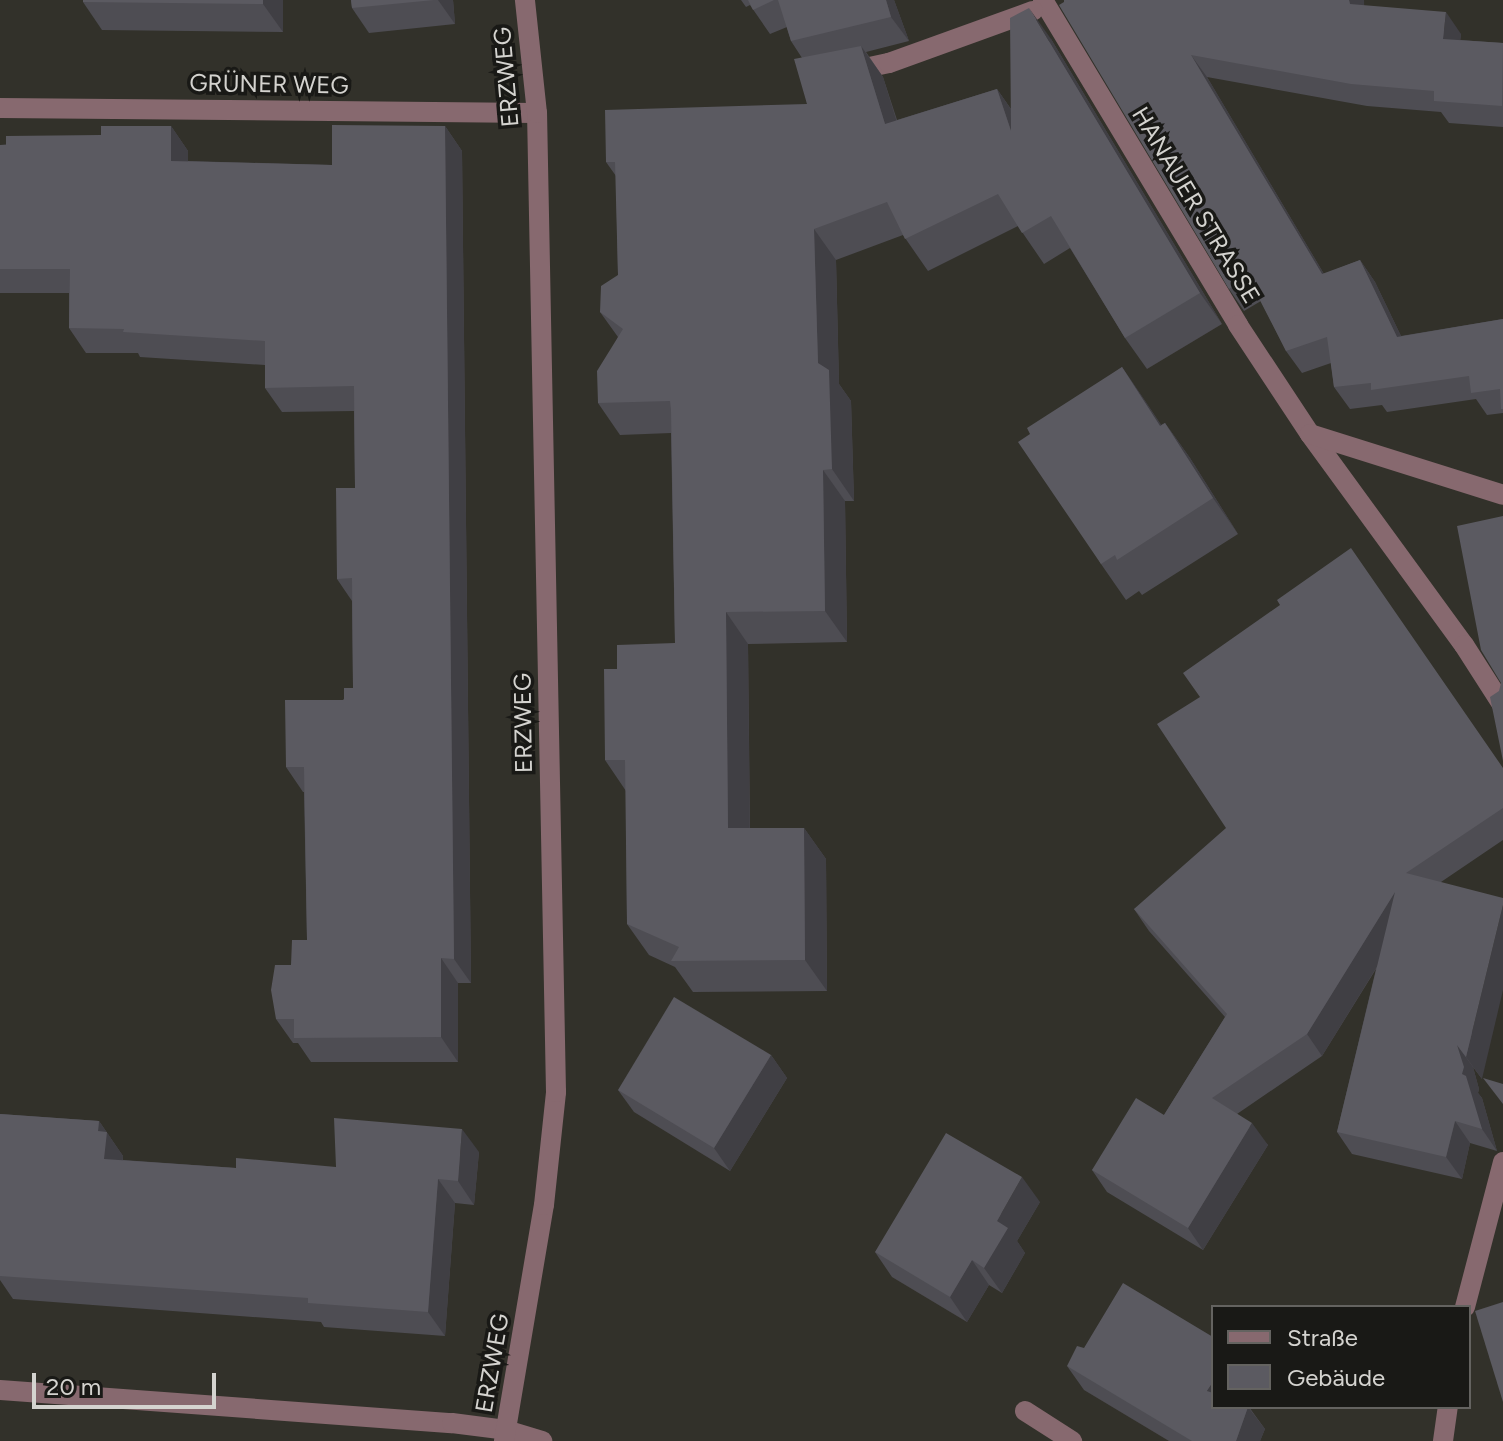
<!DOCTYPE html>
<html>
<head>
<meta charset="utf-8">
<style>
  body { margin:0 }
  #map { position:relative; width:1503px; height:1441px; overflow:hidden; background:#32312a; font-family:Figtree,sans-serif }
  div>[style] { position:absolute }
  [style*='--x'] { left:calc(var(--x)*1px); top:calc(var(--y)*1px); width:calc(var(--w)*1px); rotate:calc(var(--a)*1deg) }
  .minor>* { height:20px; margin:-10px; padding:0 10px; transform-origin:10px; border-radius:10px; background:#87696f }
  .wall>* { inset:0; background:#4e4d53 }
  .shaded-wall>* { inset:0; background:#403f44 }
  .building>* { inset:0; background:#5b5a61 }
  span { translate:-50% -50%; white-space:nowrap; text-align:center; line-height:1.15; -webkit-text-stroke:7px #191916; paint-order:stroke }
  .street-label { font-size:24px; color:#d4d3cf }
  .legend { position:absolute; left:1211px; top:1305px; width:260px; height:104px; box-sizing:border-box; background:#191916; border:2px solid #646360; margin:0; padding:10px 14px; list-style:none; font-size:24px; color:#d4d3cf }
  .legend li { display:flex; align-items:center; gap:16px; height:40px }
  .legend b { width:40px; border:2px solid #646360 }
  .scale { position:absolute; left:32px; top:1373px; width:184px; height:36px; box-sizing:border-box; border:4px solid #d4d3cf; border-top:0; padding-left:10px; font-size:24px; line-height:28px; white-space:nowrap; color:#d4d3cf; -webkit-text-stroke:6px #191916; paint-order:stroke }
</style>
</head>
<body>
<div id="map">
  <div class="minor">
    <div style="--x:1043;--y:0;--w:379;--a:59"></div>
    <div style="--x:1238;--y:325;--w:131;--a:56.6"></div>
    <div style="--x:1310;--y:434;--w:261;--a:53.9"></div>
    <div style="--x:1464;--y:645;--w:72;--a:57.4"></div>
    <div style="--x:851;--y:71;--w:39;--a:-12"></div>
    <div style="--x:889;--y:63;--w:153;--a:-19.9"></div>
    <div style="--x:0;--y:108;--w:537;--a:0.53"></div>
    <div style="--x:1310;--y:434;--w:202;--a:17.5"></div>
    <div style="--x:1465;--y:1307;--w:150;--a:-75.3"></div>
    <div style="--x:0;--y:1390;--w:453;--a:4.2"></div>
    <div style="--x:452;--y:1423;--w:54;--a:7.4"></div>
    <div style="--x:506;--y:1430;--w:38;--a:17"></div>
    <div style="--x:1025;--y:1411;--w:56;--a:32.6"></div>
    <div style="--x:504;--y:1441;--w:239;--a:-80.4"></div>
    <div style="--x:544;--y:1205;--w:114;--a:-83.9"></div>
    <div style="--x:556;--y:1092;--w:979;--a:-91.11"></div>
    <div style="--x:537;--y:113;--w:114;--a:-96.1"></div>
    <div style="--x:1443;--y:1441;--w:34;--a:-82"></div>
  </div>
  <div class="wall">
    <div style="clip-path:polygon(283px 0,283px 32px,102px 30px,83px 2px)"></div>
    <div style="clip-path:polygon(351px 0,453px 0,455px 24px,369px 33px,352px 8px)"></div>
    <div style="clip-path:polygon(741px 0,894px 0,909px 41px,866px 52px,883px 77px,897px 120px,997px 89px,1011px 109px,1051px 39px,1222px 324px,1147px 369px,1125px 338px,1070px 248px,1044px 264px,1018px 226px,928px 271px,903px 235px,836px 260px,839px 384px,851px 401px,854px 501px,845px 501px,847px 642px,748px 644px,750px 828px,804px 828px,826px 859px,827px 991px,693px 992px,675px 967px,649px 955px,627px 924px,626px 791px,605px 760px,617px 669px,675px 643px,671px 433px,620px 435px,598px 403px,618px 337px,600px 312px,618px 275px,616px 176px,606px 162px,807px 104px,802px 58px,791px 41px,787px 27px,770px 34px,750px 5px,746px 7px)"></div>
    <div style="clip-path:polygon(1064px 0,1364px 0,1364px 6px,1461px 34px,1460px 40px,1503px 43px,1503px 127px,1449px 123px,1441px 112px,1367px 106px,1207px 77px,1324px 274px,1360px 260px,1375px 282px,1401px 336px,1503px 319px,1503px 413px,1487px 415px,1476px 399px,1387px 412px,1382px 405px,1350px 409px,1334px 387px,1331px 363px,1302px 373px,1286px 351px,1261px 301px,1244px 311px,1229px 289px)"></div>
    <div style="clip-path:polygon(171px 126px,188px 151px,188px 161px,332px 165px,445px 126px,462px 151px,471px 983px,458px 983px,458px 1062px,311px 1062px,298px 1043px,293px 1043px,276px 1019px,291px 965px,307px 940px,304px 792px,303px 792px,286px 767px,353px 688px,352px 601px,337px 579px,355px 488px,354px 411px,282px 412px,265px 388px,265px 365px,140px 357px,138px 353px,86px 353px,69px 328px,69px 293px,0 293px,0 145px,101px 135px)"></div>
    <div style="clip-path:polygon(1122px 367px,1161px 425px,1165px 423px,1190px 458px,1238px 534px,1142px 595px,1139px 591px,1126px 600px,1101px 564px,1030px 434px)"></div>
    <div style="clip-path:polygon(1503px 768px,1503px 840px,1441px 882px,1482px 1079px,1473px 1067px,1479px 1089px,1478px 1093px,1482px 1098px,1497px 1151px,1470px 1143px,1462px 1179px,1352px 1154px,1337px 1132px,1376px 969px,1322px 1056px,1237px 1114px,1268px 1145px,1203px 1250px,1107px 1192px,1092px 1170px,1164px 1115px,1225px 1017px,1149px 931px,1134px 909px)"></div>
    <div style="clip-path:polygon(771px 1055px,787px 1078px,730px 1171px,634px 1112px,618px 1090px)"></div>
    <div style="clip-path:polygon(0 1114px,99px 1121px,123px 1156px,123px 1160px,236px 1168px,336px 1167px,479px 1152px,474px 1205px,455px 1203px,445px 1336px,324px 1327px,321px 1322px,13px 1299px,0 1280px)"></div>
    <div style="clip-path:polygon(1040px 1202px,1017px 1241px,1025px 1253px,1002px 1293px,989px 1285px,967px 1322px,892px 1277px,875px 1252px)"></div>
    <div style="clip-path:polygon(1067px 1366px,1213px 1407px,1249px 1407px,1265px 1429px,1260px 1441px,1169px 1441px,1084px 1390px)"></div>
  </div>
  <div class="shaded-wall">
    <div style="clip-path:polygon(263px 0,283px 0,283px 32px,263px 4px)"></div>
    <div style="clip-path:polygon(438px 0,453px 0,455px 24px)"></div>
    <div style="clip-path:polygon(886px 0,894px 0,909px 41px,891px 17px)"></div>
    <div style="clip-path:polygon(1349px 0,1364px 0,1365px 26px,1350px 4px)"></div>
    <div style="clip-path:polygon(1029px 8px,1051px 39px,1222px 324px,1200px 293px)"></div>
    <div style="clip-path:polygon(1446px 12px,1461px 34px,1459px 61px,1443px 39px)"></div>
    <div style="clip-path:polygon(861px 46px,883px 77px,907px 155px,885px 124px)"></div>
    <div style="clip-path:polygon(1191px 55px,1207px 77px,1337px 296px,1322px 274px)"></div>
    <div style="clip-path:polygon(997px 89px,1019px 121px,1011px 131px)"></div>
    <div style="clip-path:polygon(171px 126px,188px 151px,188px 185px,171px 161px)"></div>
    <div style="clip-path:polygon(445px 126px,462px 151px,471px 983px,454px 959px)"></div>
    <div style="clip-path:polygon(814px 229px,836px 260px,839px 384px,851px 401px,854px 501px,832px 469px,818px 363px)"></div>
    <div style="clip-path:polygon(1360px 260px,1375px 282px,1412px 359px,1397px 337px)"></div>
    <div style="clip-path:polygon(1122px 367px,1146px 402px,1185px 461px,1160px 426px)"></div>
    <div style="clip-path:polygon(1165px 423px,1190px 458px,1238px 534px,1213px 498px)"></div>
    <div style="clip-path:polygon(823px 470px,845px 501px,847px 642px,825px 611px)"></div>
    <div style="clip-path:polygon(726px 612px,748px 644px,750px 860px,728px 828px)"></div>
    <div style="clip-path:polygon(804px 828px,826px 859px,827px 991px,805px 960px)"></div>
    <div style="clip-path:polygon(1395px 892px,1410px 913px,1322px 1056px,1307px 1034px)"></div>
    <div style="clip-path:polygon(1503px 905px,1503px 990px,1482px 1079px,1466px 1057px)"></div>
    <div style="clip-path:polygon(441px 958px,458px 983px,458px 1062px,441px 1037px)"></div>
    <div style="clip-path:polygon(1457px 1045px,1473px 1067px,1479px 1089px,1478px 1093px,1482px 1098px,1497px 1151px,1482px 1129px,1462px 1074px)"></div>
    <div style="clip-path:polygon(771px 1055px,787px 1078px,730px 1171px,714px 1148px)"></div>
    <div style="clip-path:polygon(99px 1121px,123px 1156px,121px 1183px,104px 1159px,98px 1131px)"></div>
    <div style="clip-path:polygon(1455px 1121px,1470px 1143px,1462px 1179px,1446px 1157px)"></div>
    <div style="clip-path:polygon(1252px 1123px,1268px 1145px,1203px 1250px,1188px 1228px)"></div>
    <div style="clip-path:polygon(462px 1129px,479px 1152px,474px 1205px,458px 1181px)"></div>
    <div style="clip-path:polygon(1022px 1177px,1040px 1202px,1017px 1241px,1025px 1253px,1002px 1293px,984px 1268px,997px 1221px)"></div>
    <div style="clip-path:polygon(438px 1179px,455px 1203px,445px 1336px,428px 1312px)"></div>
    <div style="clip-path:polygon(972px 1260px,989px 1285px,967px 1322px,950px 1297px)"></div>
    <div style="clip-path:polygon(1213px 1382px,1213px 1400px,1207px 1391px)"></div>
    <div style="clip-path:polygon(1248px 1407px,1265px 1429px,1260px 1441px,1236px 1441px)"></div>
  </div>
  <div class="building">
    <div style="clip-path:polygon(83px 0,263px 0,263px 4px,83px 2px)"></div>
    <div style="clip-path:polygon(351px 0,434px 0,352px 8px)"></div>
    <div style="clip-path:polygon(748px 0,774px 0,753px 10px)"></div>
    <div style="clip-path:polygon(778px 0,886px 0,891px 17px,791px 41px)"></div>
    <div style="clip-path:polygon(1064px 0,1349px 0,1350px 4px,1446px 12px,1443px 39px,1503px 43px,1502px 106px,1434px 101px,1434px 91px,1351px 84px,1191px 55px,1322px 274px,1360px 260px,1397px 337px,1503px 319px,1503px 409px,1501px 409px,1500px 389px,1471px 393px,1469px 376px,1371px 390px,1371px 383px,1334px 387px,1327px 337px,1286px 351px,1248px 277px,1229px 289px,1059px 5px,1064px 2px)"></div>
    <div style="clip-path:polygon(1029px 8px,1200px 293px,1125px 338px,1051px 216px,1022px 233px,998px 194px,905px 239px,887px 202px,814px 229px,818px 363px,829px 370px,832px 469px,823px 470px,825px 611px,726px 612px,728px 828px,804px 828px,805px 960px,671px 961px,679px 947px,627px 924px,625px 760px,605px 760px,604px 669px,617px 669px,617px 645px,675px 643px,671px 410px,670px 401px,598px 403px,597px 371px,623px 329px,600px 312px,601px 286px,618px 275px,615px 162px,606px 162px,605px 110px,807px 104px,794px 59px,861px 46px,885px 124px,997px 89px,1011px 131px,1010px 18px)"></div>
    <div style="clip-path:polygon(332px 125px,445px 126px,454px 959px,441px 958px,441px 1037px,294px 1038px,294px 1019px,276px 1019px,271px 990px,275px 965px,291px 965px,292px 940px,307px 940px,304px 767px,286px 767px,285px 700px,344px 700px,344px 688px,353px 688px,352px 578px,337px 579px,336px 488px,355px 488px,354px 386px,265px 388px,265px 341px,123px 332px,124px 329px,69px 328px,70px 269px,0 269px,0 145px,6px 145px,6px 136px,101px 135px,101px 126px,171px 126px,171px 161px,332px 165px)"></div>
    <div style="clip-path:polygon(1122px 367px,1160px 426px,1165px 423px,1213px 498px,1117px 560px,1115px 555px,1101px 564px,1018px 442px,1030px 434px,1027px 428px)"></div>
    <div style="clip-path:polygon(1503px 516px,1503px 761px,1490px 697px,1499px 691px,1501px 683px,1481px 650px,1457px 526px)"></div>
    <div style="clip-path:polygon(1351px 548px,1503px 768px,1503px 808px,1406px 873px,1503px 898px,1503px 905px,1466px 1057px,1457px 1045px,1464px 1067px,1462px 1074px,1466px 1076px,1482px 1129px,1455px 1121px,1446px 1157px,1337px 1132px,1395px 892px,1307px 1034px,1212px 1098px,1252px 1123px,1188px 1228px,1092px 1170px,1136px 1098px,1164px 1115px,1227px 1014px,1134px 909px,1226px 828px,1157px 724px,1200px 697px,1183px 673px,1280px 605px,1277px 600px)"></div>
    <div style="clip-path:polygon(674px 997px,771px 1055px,714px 1148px,618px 1090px)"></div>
    <div style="clip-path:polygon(1483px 1078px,1503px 1084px,1503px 1104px)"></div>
    <div style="clip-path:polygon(0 1114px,99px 1121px,98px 1131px,107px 1132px,104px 1159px,236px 1168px,236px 1158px,336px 1167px,334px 1118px,462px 1129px,458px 1181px,438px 1179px,428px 1312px,308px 1303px,308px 1298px,0 1276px)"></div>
    <div style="clip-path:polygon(946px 1133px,1022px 1177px,997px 1221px,1008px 1228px,984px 1268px,972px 1260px,950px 1297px,875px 1252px)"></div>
    <div style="clip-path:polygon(1123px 1283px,1213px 1337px,1213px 1382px,1207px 1391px,1213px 1393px,1213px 1407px,1248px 1407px,1236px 1441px,1192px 1441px,1067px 1366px,1077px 1346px,1084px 1348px)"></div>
    <div style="clip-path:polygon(1503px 1302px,1503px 1402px,1475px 1311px)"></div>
  </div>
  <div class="street-label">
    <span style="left:506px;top:77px;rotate:-95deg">ERZWEG</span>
    <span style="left:269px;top:84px;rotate:1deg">GRÜNER WEG</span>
    <span style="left:1196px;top:205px;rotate:59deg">HANAUER STRASSE</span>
    <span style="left:523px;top:723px;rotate:-91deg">ERZWEG</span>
    <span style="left:492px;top:1363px;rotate:-80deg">ERZWEG</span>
  </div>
  <ul class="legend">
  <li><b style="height:10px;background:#87696f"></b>Straße</li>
  <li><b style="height:22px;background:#5b5a61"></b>Gebäude</li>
  </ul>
  <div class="scale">20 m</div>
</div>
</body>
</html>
